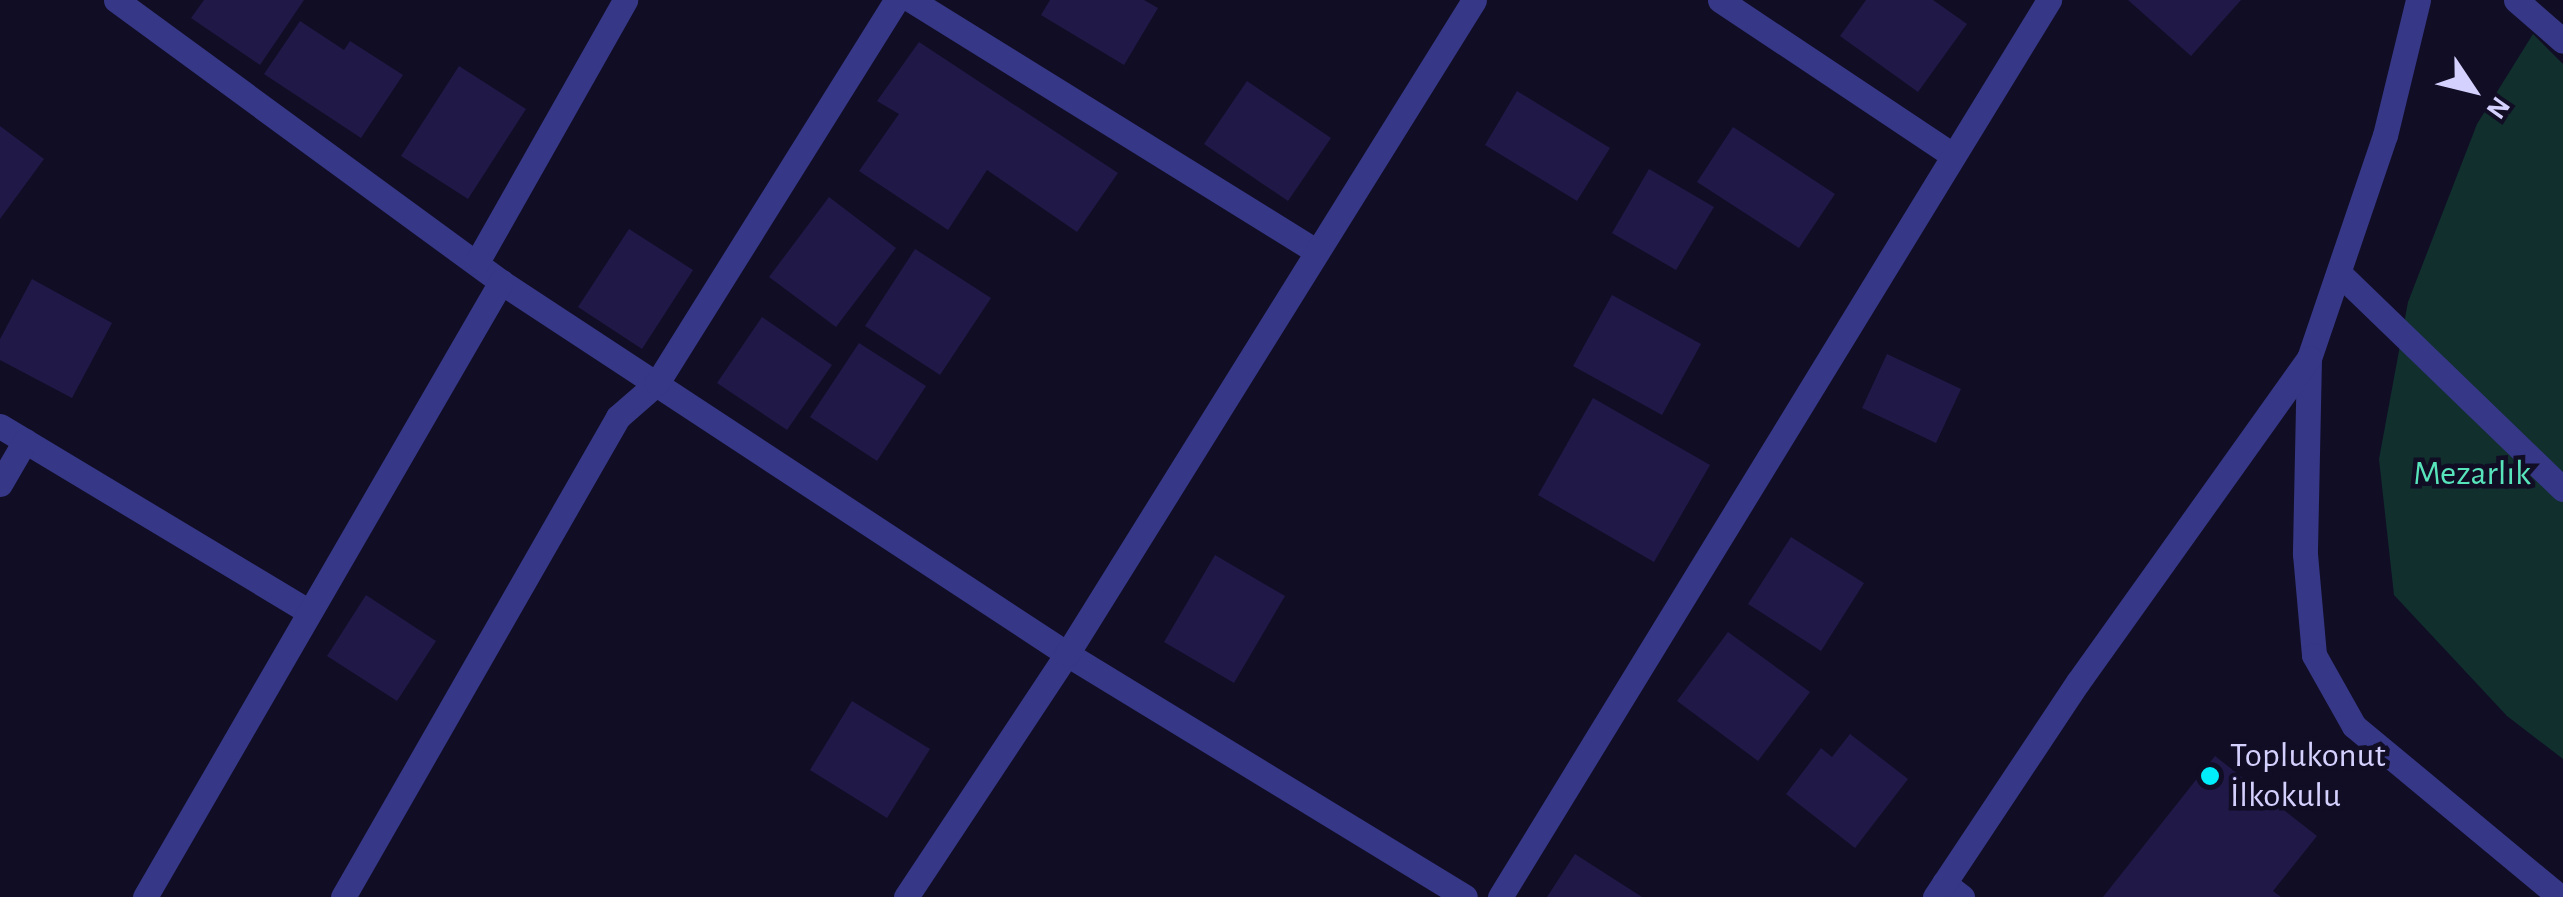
<!DOCTYPE html>
<html>
<head>
<meta charset="utf-8">
<style>
  body { margin:0 }
  #map { position:relative; width:2563px; height:897px; overflow:hidden; background:#110d25; font-family:"Alegreya Sans",sans-serif }
  div>[style] { position:absolute }
  [style*='--x'] { left:calc(var(--x)*1px); top:calc(var(--y)*1px); width:calc(var(--w)*1px); rotate:calc(var(--a)*1deg) }
  .green>* { inset:0; background:#102f2d }
  .building>* { inset:0; background:#201947 }
  .service>* { height:25px; margin:-12.5px; padding:0 12.5px; transform-origin:12.5px; border-radius:12.5px; background:#363786 }
  .minor>* { height:25px; margin:-12.5px; padding:0 12.5px; transform-origin:12.5px; border-radius:12.5px; background:#363786 }
  .tertiary>* { height:25px; margin:-12.5px; padding:0 12.5px; transform-origin:12.5px; border-radius:12.5px; background:#363786 }
  .dots>* { width:28px; height:28px; translate:-50% -50%; box-sizing:border-box; border:5px solid #110d25; border-radius:50% }
  span { translate:-50% -50%; white-space:nowrap; text-align:center; line-height:1.15; -webkit-text-stroke:9px #110d25; paint-order:stroke }
  .park-label { font-size:35px; color:#58e4bb }
  .poi-label { font-size:35px; color:#d5d1ff }
  .left { translate:0 -50%; text-align:left }
  .north { position:absolute; left:2423px; top:40px; width:100px; height:100px; -webkit-text-stroke:8px #110d25; paint-order:stroke; rotate:125deg; font-size:28px; font-weight:700; line-height:40px; text-align:center; color:#d5d1ff }
  .north::after { content:''; display:block; margin:auto; width:35px; height:45px; background:#d5d1ff; clip-path:polygon(50% 0,100% 100%,50% 72%,0 100%) }
</style>
</head>
<body>
<div id="map">
  <div class="green">
    <div style="clip-path:polygon(2533px 34px,2563px 64px,2563px 759px,2507px 716px,2394px 595px,2379px 459px,2408px 302px,2477px 124px)"></div>
  </div>
  <div class="building">
    <div style="clip-path:polygon(204px 0,304px 0,260px 65px,191px 18px)"></div>
    <div style="clip-path:polygon(1050px 0,1144px 0,1158px 8px,1124px 65px,1041px 15px)"></div>
    <div style="clip-path:polygon(1866px 0,1933px 0,1967px 24px,1918px 92px,1840px 36px)"></div>
    <div style="clip-path:polygon(2128px 0,2241px 0,2191px 56px)"></div>
    <div style="clip-path:polygon(300px 21px,344px 50px,350px 41px,403px 75px,361px 138px,264px 74px)"></div>
    <div style="clip-path:polygon(919px 42px,1118px 173px,1077px 232px,987px 170px,948px 230px,859px 171px,899px 114px,877px 101px)"></div>
    <div style="clip-path:polygon(459px 66px,526px 109px,468px 199px,401px 156px)"></div>
    <div style="clip-path:polygon(1247px 81px,1331px 138px,1288px 201px,1204px 144px)"></div>
    <div style="clip-path:polygon(1517px 91px,1610px 148px,1577px 201px,1485px 145px)"></div>
    <div style="clip-path:polygon(0 126px,44px 159px,0 219px)"></div>
    <div style="clip-path:polygon(1733px 127px,1835px 194px,1799px 248px,1697px 182px)"></div>
    <div style="clip-path:polygon(1649px 169px,1714px 207px,1676px 270px,1612px 233px)"></div>
    <div style="clip-path:polygon(829px 197px,896px 248px,836px 327px,769px 277px)"></div>
    <div style="clip-path:polygon(629px 229px,693px 270px,642px 349px,578px 307px)"></div>
    <div style="clip-path:polygon(915px 249px,991px 298px,940px 375px,865px 326px)"></div>
    <div style="clip-path:polygon(32px 279px,112px 323px,72px 398px,0 360px,0 339px)"></div>
    <div style="clip-path:polygon(1612px 295px,1701px 344px,1662px 415px,1573px 366px)"></div>
    <div style="clip-path:polygon(762px 317px,832px 365px,787px 430px,717px 383px)"></div>
    <div style="clip-path:polygon(859px 343px,926px 386px,877px 461px,810px 417px)"></div>
    <div style="clip-path:polygon(1887px 354px,1961px 389px,1936px 443px,1862px 408px)"></div>
    <div style="clip-path:polygon(1593px 398px,1710px 465px,1654px 562px,1538px 495px)"></div>
    <div style="clip-path:polygon(1791px 537px,1864px 583px,1821px 651px,1748px 604px)"></div>
    <div style="clip-path:polygon(1215px 555px,1285px 596px,1234px 683px,1164px 642px)"></div>
    <div style="clip-path:polygon(366px 595px,436px 641px,397px 701px,327px 656px)"></div>
    <div style="clip-path:polygon(1728px 632px,1810px 692px,1758px 761px,1677px 701px)"></div>
    <div style="clip-path:polygon(852px 701px,930px 749px,887px 818px,810px 770px)"></div>
    <div style="clip-path:polygon(1850px 734px,1908px 779px,1855px 848px,1786px 794px,1821px 748px,1832px 757px)"></div>
    <div style="clip-path:polygon(2215px 756px,2317px 836px,2273px 891px,2281px 897px,2103px 897px)"></div>
    <div style="clip-path:polygon(1575px 854px,1642px 897px,1547px 897px)"></div>
  </div>
  <div class="service">
    <div style="--x:2339;--y:273;--w:311;--a:44"></div>
    <div style="--x:1944;--y:883;--w:23;--a:38"></div>
  </div>
  <div class="minor">
    <div style="--x:116;--y:0;--w:477;--a:36.2"></div>
    <div style="--x:501;--y:282;--w:677;--a:33.31"></div>
    <div style="--x:1067;--y:654;--w:466;--a:31.4"></div>
    <div style="--x:911;--y:0;--w:476;--a:31.8"></div>
    <div style="--x:1720;--y:0;--w:278;--a:33.7"></div>
    <div style="--x:2418;--y:0;--w:139;--a:103.7"></div>
    <div style="--x:2385;--y:135;--w:236;--a:108.8"></div>
    <div style="--x:2309;--y:358;--w:196;--a:91.2"></div>
    <div style="--x:2305;--y:554;--w:101;--a:84.9"></div>
    <div style="--x:2314;--y:655;--w:81;--a:60.6"></div>
    <div style="--x:2354;--y:726;--w:268;--a:39.7"></div>
    <div style="--x:477;--y:262;--w:301;--a:-60.5"></div>
    <div style="--x:0;--y:426;--w:361;--a:31"></div>
    <div style="--x:0;--y:484;--w:50;--a:-59.8"></div>
    <div style="--x:145;--y:897;--w:711;--a:-59.94"></div>
    <div style="--x:343;--y:897;--w:553;--a:-60.19"></div>
    <div style="--x:618;--y:417;--w:52;--a:-41.1"></div>
    <div style="--x:657;--y:383;--w:451;--a:-58"></div>
    <div style="--x:906;--y:897;--w:291;--a:-56.5"></div>
    <div style="--x:1067;--y:654;--w:770;--a:-58.1"></div>
    <div style="--x:1500;--y:897;--w:1052;--a:-58.53"></div>
    <div style="--x:1935;--y:897;--w:258;--a:-56.4"></div>
    <div style="--x:2078;--y:682;--w:398;--a:-54.5"></div>
  </div>
  <div class="tertiary">
    <div style="--x:2516;--y:0;--w:62;--a:41.1"></div>
  </div>
  <div class="dots">
    <div style="left:2210px;top:776px;background:#00eefc"></div>
  </div>
  <div class="park-label">
    <span style="left:2472px;top:474px">Mezarlık</span>
  </div>
  <div class="poi-label">
    <span class="left" style="left:2230px;top:776px">Toplukonut<br>İlkokulu</span>
  </div>
  <div class="north">N</div>
</div>
</body>
</html>
